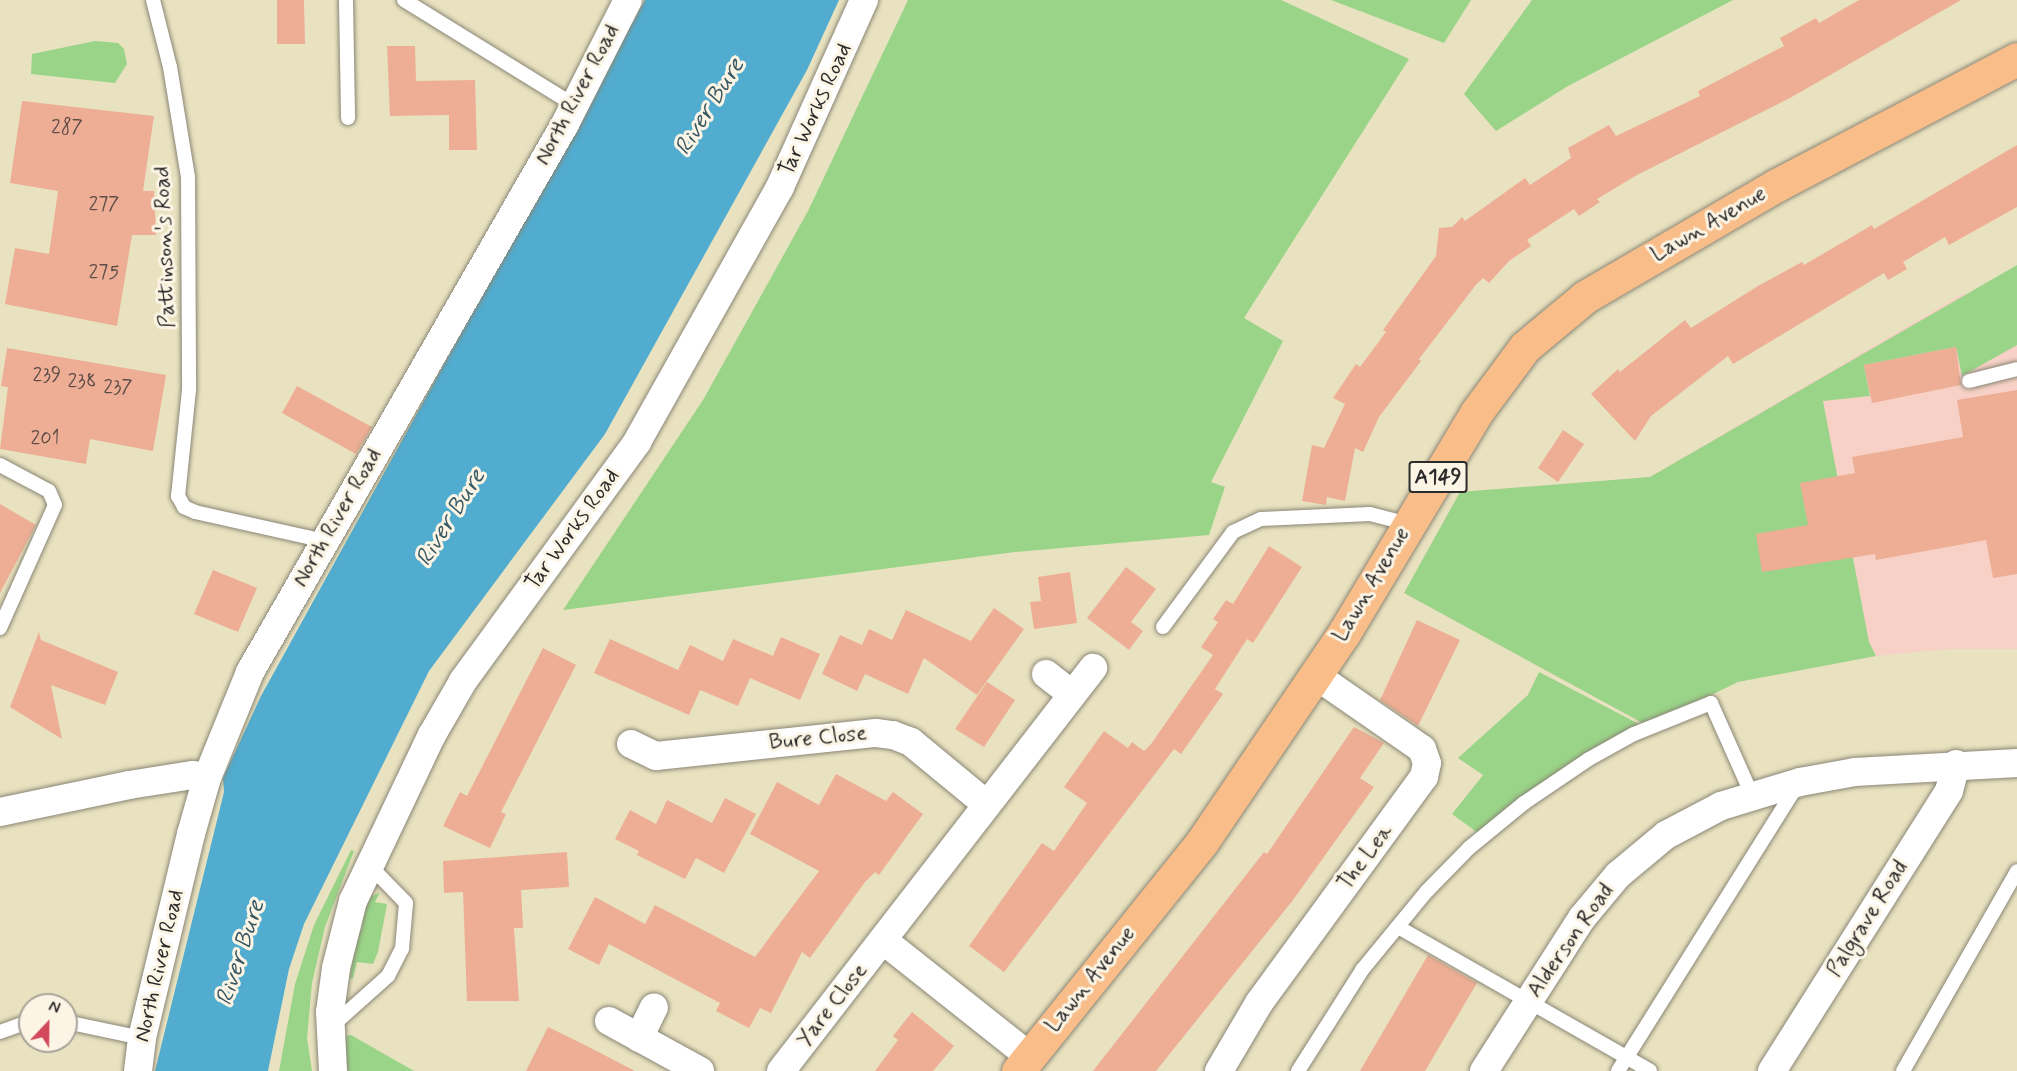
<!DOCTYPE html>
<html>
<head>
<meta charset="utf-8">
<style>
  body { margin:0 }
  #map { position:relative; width:2017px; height:1071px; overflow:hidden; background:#e9e2c0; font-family:Mynerve,sans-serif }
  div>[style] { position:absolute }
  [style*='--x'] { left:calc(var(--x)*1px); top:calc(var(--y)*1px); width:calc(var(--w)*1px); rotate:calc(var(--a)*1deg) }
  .built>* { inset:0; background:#f7d1c6 }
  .green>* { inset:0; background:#9ad488 }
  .water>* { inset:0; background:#51accf }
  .building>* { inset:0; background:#edae95 }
  .roads { filter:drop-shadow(0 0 2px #8a8676) drop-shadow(0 0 2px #8a8676) }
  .lane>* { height:14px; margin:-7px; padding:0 7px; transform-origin:7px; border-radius:7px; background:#fff }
  .street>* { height:28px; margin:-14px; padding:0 14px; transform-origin:14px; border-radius:14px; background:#fff }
  .primary>* { height:33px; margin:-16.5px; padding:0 16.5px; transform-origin:16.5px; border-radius:16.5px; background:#f8bd89 }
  span { translate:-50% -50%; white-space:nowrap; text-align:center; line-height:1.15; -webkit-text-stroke:6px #fcf5e5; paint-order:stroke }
  .number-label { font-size:20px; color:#5c4c46 }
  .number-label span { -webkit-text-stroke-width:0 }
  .shield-label span { padding:2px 4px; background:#fcf5e5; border:2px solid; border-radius:4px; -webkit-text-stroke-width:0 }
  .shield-label { font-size:21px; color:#2b2b2b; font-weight:700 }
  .street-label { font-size:22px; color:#2b2b2b }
  .water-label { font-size:24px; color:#385864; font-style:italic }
  .north { position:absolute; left:18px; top:993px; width:60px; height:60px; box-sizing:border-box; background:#fcf5e5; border:2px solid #a8a49b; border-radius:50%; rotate:22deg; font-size:16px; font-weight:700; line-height:24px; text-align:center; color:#2b2b2b }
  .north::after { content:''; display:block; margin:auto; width:21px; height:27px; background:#d1495b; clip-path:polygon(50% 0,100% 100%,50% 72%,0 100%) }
</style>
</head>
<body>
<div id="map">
  <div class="built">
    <div style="clip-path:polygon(1964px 293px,2017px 318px,2017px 649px,1949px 649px,1876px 656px,1738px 682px,1648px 726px,1404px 593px,1460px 492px,1650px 477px)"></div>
  </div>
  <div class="green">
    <div style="clip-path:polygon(908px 0,1281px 0,1409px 59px,1244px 318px,1283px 341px,1211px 482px,1225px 487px,1209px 535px,1015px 552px,563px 610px,703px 400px,808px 211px)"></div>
    <div style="clip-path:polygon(1331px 0,1471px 0,1444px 43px)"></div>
    <div style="clip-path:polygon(1532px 0,1733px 0,1568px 86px,1496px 131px,1464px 94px)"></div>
    <div style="clip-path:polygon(95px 41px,118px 43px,124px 49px,127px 64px,115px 83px,31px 74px,32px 54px)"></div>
    <div style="clip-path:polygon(2017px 265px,2017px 345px,1962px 376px,1956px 347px,1864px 365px,1870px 396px,1823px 401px,1869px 642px,1876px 656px,1738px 682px,1648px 726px,1404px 593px,1460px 492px,1650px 477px)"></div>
    <div style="clip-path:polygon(1539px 672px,1639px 724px,1593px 751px,1482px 836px,1452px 814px,1483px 775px,1458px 758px,1528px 695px)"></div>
    <div style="clip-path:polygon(351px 850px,354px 851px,325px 927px,312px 983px,307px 1038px,312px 1071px,279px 1071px,295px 984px,314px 925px)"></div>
    <div style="clip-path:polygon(380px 892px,375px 902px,387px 904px,378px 952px,373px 964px,357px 962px,353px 978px,350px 979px,356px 930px,361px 931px,363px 923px,359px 920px,369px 898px)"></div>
    <div style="clip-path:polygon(351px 1035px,414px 1071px,348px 1071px,343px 1048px,346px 1036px)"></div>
  </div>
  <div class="water">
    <div style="clip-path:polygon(645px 0,839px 0,807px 70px,605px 434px,429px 671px,304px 924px,289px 969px,268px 1071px,155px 1071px,224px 792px,223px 778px,261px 696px)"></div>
  </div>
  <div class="building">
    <div style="clip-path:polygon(277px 0,304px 0,305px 44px,277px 44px)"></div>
    <div style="clip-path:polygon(1859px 0,1961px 0,1790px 98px,1637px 175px,1597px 199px,1600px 202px,1579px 216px,1574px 209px,1527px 240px,1531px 246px,1509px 261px,1489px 283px,1483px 278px,1475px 286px,1419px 359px,1421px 361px,1379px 417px,1363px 452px,1355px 448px,1345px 501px,1327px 497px,1326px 505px,1302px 501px,1312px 445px,1324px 448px,1345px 404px,1333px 398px,1356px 364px,1360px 367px,1386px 332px,1383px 330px,1436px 256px,1439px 228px,1452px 227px,1462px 217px,1465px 221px,1525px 178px,1530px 185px,1571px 158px,1568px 148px,1609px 125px,1616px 136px,1700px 96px,1698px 91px,1784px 46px,1780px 38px,1816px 18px,1819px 23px)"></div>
    <div style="clip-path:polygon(387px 46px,415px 46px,416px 81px,475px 80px,477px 150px,449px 150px,449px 115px,390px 116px)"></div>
    <div style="clip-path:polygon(22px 101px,154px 116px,143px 191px,154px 191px,156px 235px,132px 235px,117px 326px,5px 304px,15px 248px,49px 254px,58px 191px,10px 183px)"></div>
    <div style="clip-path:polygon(2017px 145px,2017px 207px,1949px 245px,1945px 237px,1903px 262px,1907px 269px,1888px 280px,1884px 273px,1733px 364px,1728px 356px,1651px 416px,1635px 441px,1591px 394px,1618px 369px,1620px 372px,1685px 320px,1691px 328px,1758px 286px,1802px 262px,1804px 265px,1872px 225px,1874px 229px)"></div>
    <div style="clip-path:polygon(1956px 347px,1961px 385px,1872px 403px,1864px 365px)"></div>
    <div style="clip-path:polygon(7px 348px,166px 375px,153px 451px,90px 439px,86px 464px,0 449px,8px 387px,1px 386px)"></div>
    <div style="clip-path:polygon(297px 386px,372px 427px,356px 454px,282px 413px)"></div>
    <div style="clip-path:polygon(2017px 390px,2017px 574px,1993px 578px,1986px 540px,1876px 560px,1875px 554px,1762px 572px,1756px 534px,1808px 525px,1800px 483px,1855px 473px,1852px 457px,1963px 437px,1957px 400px)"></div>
    <div style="clip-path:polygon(1563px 430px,1584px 444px,1558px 482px,1538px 468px)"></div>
    <div style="clip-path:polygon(0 504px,36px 525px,0 593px)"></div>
    <div style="clip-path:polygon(1269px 546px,1302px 567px,1253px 643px,1247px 639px,1215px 689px,1223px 694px,1181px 754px,1174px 749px,1004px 972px,969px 946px,1042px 843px,1054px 851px,1087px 803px,1064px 787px,1104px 731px,1128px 748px,1132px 742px,1144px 751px,1151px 744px,1213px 655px,1201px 647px,1218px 622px,1213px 619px,1226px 600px,1233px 604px)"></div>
    <div style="clip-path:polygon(1126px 567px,1156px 589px,1131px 622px,1143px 631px,1129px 650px,1087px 618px)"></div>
    <div style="clip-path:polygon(213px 570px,257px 588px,238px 632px,194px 614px)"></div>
    <div style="clip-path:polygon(1070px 572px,1077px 623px,1034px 629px,1030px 602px,1041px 601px,1038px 577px)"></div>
    <div style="clip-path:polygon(994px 608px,1024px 629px,977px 695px,924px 658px,908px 694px,865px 674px,857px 691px,822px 674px,840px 635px,862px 645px,869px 629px,892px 640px,906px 610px,971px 641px)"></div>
    <div style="clip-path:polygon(1417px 620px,1460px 640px,1418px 726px,1380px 700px)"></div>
    <div style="clip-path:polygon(39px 632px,41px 640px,118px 672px,105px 705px,51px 685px,62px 739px,10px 707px)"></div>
    <div style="clip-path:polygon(781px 637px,820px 654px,800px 700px,750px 678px,738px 706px,700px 690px,689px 715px,594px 673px,610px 639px,678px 670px,690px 645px,723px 661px,733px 639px,773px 656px)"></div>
    <div style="clip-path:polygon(543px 648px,576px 665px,501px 812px,506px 814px,490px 848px,443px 826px,460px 792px,467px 796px)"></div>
    <div style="clip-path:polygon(987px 682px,1015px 700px,984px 747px,955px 729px)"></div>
    <div style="clip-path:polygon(1354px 727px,1384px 743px,1360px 778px,1374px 787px,1293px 900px,1156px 1071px,1093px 1071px,1264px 852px,1267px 854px)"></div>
    <div style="clip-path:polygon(836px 774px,886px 801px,893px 792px,923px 814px,879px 875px,875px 872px,865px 882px,810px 958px,802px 952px,771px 1013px,760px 1008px,749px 1028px,716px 1011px,720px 1003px,609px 944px,599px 965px,568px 949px,595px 897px,645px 924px,655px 905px,755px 957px,819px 871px,750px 834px,777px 782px,819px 805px)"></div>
    <div style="clip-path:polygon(725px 798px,756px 814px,724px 873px,696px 858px,685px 879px,637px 855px,639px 851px,615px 839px,630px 810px,656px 824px,667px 800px,712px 823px)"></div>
    <div style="clip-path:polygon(567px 852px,569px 887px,521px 890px,523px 928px,514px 928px,519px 1001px,467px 1001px,463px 892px,444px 893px,443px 861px)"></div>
    <div style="clip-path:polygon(1428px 955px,1477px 983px,1425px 1071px,1360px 1071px)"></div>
    <div style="clip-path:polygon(912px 1012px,954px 1046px,933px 1071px,875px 1071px,898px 1040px,893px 1036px)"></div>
    <div style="clip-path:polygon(548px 1027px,583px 1044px,635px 1071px,526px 1071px)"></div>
  </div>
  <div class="roads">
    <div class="lane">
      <div style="--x:153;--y:0;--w:69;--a:75.8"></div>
      <div style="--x:170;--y:67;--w:111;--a:80.7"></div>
      <div style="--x:188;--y:177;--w:213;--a:89.7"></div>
      <div style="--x:189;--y:390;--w:107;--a:95.9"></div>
      <div style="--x:178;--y:496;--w:13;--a:61"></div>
      <div style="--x:184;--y:507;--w:12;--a:24"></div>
      <div style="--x:195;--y:512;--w:133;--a:12.6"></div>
      <div style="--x:346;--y:0;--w:118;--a:89"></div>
      <div style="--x:404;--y:0;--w:200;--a:31.7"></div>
      <div style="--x:1969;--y:381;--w:49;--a:-14"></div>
      <div style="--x:0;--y:465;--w:55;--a:28"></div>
      <div style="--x:49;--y:491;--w:15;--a:67"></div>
      <div style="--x:55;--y:505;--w:135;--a:114.1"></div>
      <div style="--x:1163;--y:627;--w:118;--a:-53.6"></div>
      <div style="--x:1233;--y:532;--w:31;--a:-25"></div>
      <div style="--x:1261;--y:519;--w:109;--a:-2.6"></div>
      <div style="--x:1370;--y:514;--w:40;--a:14.4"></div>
      <div style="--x:1398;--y:927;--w:290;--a:29.7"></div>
      <div style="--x:66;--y:1022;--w:78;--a:11.9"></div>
      <div style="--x:332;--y:1026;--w:75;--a:-41.8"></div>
      <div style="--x:388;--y:976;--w:30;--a:-63"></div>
      <div style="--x:402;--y:949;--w:46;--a:-85"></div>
      <div style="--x:406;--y:903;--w:52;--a:-134.2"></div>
      <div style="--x:0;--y:1032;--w:32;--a:-20"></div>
      <div style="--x:1298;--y:1071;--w:120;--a:-57.6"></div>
      <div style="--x:1362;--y:970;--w:102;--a:-50.6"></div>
      <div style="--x:1427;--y:891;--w:60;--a:-45.7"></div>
      <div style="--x:1469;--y:848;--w:71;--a:-39.3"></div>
      <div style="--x:1524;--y:803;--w:78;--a:-34.1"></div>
      <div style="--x:1589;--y:759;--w:51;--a:-29.1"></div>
      <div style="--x:1634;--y:734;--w:83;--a:-21.9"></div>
      <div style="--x:1711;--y:703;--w:101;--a:66"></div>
      <div style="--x:1618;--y:1071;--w:337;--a:-57.9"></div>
      <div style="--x:1903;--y:1071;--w:230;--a:-60.3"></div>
    </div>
    <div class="street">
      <div style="--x:1046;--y:674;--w:33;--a:38"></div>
      <div style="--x:631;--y:744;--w:28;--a:26"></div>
      <div style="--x:656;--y:756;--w:221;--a:-6"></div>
      <div style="--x:876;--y:733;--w:17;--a:7"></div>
      <div style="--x:893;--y:735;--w:19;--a:21"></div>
      <div style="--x:911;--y:742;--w:96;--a:39.5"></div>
      <div style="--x:0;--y:812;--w:132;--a:-11.8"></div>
      <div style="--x:129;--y:785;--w:65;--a:-8.9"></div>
      <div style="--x:193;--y:775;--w:14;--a:12"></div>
      <div style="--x:884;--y:941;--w:185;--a:38.4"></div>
      <div style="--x:609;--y:1021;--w:104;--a:28.8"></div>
      <div style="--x:639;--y:1038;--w:34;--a:-64"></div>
      <div style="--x:138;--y:1071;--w:33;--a:-83"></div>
      <div style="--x:142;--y:1038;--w:210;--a:-76.5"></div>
      <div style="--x:191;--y:834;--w:58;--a:-74.1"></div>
      <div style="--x:207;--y:778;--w:114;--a:-67.9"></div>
      <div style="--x:250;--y:672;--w:632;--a:-60.11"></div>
      <div style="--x:565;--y:124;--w:139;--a:-63.1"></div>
      <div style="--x:333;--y:1071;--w:59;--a:-92.9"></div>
      <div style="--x:330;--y:1012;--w:44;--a:-82.2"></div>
      <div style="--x:336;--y:968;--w:69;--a:-75.8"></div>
      <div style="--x:353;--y:901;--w:184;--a:-64.6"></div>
      <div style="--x:432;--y:735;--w:62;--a:-60.1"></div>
      <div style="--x:463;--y:681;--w:296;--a:-53.9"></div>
      <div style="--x:637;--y:442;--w:292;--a:-60.7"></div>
      <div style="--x:780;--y:187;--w:205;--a:-65.8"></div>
      <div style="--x:781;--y:1071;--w:510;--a:-52.25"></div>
      <div style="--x:1219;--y:1071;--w:79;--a:-59.5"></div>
      <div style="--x:1259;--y:1003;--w:280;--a:-53.9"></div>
      <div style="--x:1424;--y:777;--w:14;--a:-78"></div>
      <div style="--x:1427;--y:763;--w:15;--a:-110"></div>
      <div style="--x:1422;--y:749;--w:130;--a:-145.3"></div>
      <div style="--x:1484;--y:1071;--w:182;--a:-57.4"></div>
      <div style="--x:1582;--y:918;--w:56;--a:-50.1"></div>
      <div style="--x:1618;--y:875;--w:62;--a:-39.8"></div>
      <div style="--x:1666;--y:835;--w:62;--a:-27.8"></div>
      <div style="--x:1721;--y:806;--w:83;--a:-16.9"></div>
      <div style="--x:1800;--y:782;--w:56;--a:-10.3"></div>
      <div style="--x:1855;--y:772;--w:162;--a:-3.2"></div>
      <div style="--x:1772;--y:1071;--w:331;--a:-57.7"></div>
      <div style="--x:1949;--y:791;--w:28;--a:-75"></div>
    </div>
    <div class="primary">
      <div style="--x:1018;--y:1071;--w:294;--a:-51.2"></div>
      <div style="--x:1202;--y:842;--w:253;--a:-55.8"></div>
      <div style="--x:1344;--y:633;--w:257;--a:-59"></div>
      <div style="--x:1476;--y:413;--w:82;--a:-53.4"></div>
      <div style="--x:1525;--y:347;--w:78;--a:-39.8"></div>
      <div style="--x:1585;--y:297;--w:222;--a:-30.3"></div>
      <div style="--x:1777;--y:185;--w:271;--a:-27.7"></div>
    </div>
  </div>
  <div class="number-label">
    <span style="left:67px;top:127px">287</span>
    <span style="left:104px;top:204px">277</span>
    <span style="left:104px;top:272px">275</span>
    <span style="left:47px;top:375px">239</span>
    <span style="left:82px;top:381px">238</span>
    <span style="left:118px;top:387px">237</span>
    <span style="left:45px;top:438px">201</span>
  </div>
  <div class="shield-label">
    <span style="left:1438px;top:477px">A149</span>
  </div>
  <div class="street-label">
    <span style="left:578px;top:95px;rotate:-62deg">North River Road</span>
    <span style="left:816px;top:110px;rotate:-65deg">Tar Works Road</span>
    <span style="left:1709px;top:225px;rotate:-30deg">Lawn Avenue</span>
    <span style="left:166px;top:247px;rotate:-92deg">Pattinson's Road</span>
    <span style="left:338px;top:518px;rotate:-60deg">North River Road</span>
    <span style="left:573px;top:530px;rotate:-54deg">Tar Works Road</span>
    <span style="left:1372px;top:585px;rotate:-59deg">Lawn Avenue</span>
    <span style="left:818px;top:739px;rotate:-6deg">Bure Close</span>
    <span style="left:1366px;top:858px;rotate:-53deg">The Lea</span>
    <span style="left:1868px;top:919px;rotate:-58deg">Palgrave Road</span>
    <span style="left:1571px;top:941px;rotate:-55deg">Alderson Road</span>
    <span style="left:160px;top:966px;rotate:-77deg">North River Road</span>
    <span style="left:1091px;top:980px;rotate:-51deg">Lawn Avenue</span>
    <span style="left:833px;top:1006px;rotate:-52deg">Yare Close</span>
  </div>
  <div class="water-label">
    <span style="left:710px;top:107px;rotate:-58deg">River Bure</span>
    <span style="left:451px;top:518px;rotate:-58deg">River Bure</span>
    <span style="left:241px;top:953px;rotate:-72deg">River Bure</span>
  </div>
  <div class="north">N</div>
</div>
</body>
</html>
